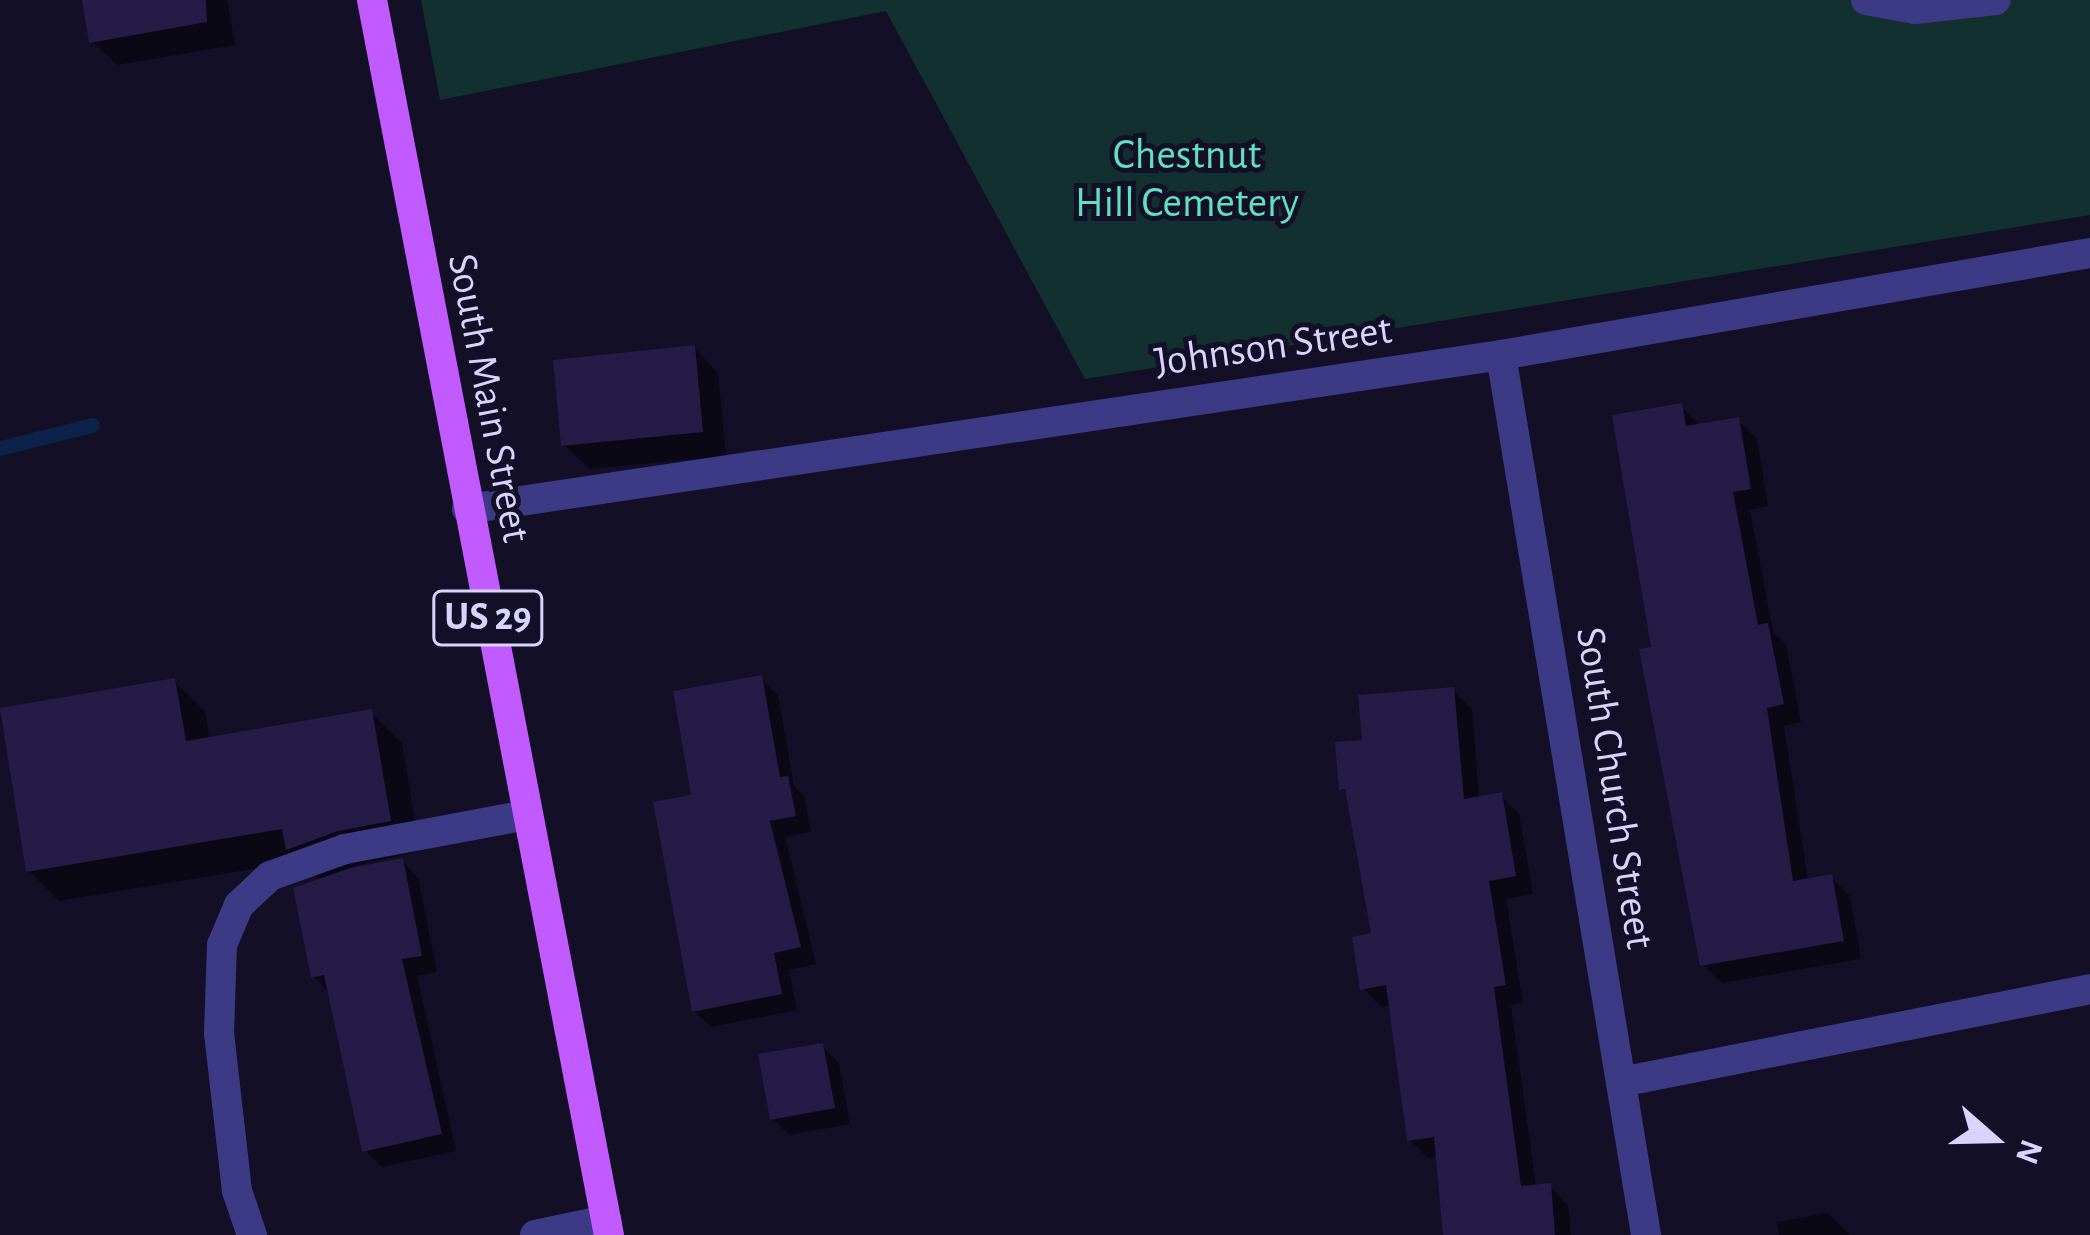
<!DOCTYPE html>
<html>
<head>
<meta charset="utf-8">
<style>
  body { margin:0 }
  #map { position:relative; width:2090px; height:1235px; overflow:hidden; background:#130f26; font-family:"Alegreya Sans",sans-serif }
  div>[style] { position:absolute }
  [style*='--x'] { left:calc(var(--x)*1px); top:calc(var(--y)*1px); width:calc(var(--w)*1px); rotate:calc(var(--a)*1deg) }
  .green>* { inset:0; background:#12302f }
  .shadow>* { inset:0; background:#0007 }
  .stream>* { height:15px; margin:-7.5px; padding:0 7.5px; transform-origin:7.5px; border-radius:7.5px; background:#0c2248 }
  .building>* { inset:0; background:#241b47 }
  .service>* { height:30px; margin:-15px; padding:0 15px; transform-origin:15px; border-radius:15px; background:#3d3a85 }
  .minor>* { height:30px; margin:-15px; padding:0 15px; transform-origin:15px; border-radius:15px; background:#3d3a85 }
  .primary>* { height:30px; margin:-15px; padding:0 15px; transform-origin:15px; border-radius:15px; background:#c25bff }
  span { translate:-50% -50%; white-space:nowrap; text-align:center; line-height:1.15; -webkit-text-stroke:10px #130f26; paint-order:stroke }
  .shield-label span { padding:3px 9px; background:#130f26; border:3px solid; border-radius:9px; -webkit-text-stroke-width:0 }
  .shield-label { font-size:39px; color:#d9d4ff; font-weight:700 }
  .park-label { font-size:42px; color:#5fe0c0 }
  .street-label { font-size:42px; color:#d9d4ff }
  .north { position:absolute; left:1934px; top:1079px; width:120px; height:120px; -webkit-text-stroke:9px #130f26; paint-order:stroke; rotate:110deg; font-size:33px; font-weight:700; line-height:48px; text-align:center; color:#d9d4ff }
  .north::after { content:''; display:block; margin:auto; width:42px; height:54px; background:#d9d4ff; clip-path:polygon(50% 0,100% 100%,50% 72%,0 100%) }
</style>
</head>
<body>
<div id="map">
  <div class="green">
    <div style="clip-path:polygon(421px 0,2090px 0,2090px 215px,1085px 379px,886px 11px,440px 100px)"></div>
  </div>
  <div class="shadow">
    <div style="clip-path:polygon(86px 0,227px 0,235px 45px,117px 65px,92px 41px)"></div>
    <div style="clip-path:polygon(694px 348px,718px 373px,726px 456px,589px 469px,564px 445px)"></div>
    <div style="clip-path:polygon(1681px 406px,1701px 426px,1738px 420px,1757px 439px,1768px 506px,1750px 510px,1773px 632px,1786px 645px,1801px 722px,1784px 726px,1808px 881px,1831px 877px,1850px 896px,1861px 959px,1722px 983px,1703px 964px,1654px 649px)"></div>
    <div style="clip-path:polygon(761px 678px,778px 695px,794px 786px,804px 796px,811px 832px,785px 837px,816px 964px,789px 970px,797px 1010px,711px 1027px,694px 1011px,695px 797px)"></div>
    <div style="clip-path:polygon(174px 681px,205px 712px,210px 740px,371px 713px,402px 743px,420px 851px,350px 867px,402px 861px,418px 878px,437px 972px,417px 976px,456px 1151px,382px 1167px,365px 1150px,331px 994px,314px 977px,322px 881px,301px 861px,59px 901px,29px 871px)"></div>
    <div style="clip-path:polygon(1453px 690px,1472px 709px,1479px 799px,1501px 796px,1519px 814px,1533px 894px,1506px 899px,1523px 1003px,1511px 1005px,1536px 1187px,1550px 1186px,1568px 1205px,1571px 1235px,1446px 1235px,1439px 1157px,1428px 1158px,1410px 1140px,1392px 1005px,1381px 1007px,1363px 988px,1375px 936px,1349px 796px,1342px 788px,1365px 743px)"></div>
    <div style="clip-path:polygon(822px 1046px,839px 1063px,850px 1124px,789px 1135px,772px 1118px)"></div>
    <div style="clip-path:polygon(1828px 1213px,1850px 1235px,1779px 1235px,1777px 1222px)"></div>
  </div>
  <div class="stream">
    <div style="--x:0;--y:448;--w:95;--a:-14"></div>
  </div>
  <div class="building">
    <div style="clip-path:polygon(82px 0,206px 0,207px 22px,89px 43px)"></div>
    <div style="clip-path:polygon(695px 345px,703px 432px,561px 446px,553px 360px)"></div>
    <div style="clip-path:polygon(1682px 403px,1686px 426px,1739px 417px,1751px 489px,1733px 492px,1758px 625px,1768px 623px,1784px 704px,1767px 708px,1793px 881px,1832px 874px,1844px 941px,1700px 966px,1639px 649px,1651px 647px,1612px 415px)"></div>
    <div style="clip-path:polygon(762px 675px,780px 777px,788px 776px,796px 816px,770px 821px,801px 947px,774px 953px,782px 994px,692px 1012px,653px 802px,691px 795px,673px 691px)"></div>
    <div style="clip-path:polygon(175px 678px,186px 741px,372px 709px,391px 821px,338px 831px,286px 850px,282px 829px,26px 872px,0 708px)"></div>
    <div style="clip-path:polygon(1454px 687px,1464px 799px,1502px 792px,1516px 876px,1489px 881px,1506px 985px,1494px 987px,1521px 1186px,1551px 1183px,1555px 1235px,1443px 1235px,1434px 1137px,1407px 1141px,1386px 985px,1360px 990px,1352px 937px,1371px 933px,1345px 789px,1339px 790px,1335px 742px,1362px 740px,1358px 695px)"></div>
    <div style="clip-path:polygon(403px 858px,422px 956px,402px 959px,442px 1134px,362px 1152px,324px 975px,311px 978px,293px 888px,350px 868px)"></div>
    <div style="clip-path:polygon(823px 1043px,835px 1108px,770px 1120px,758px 1054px)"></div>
  </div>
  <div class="service">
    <div style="--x:1866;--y:0;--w:50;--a:10.4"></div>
    <div style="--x:1915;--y:9;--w:81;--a:-6.3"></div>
    <div style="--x:1621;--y:1082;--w:478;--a:-11.2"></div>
    <div style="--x:252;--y:1235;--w:46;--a:-108.8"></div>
    <div style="--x:237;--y:1191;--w:158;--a:-96.5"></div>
    <div style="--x:219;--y:1034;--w:89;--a:-88.1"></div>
    <div style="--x:222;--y:945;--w:43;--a:-67"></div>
    <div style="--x:239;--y:905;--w:42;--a:-43.1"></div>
    <div style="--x:270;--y:876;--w:80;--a:-19.8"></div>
    <div style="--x:345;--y:849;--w:185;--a:-10.6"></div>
  </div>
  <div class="minor">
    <div style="--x:1501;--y:355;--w:892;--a:80.64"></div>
    <div style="--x:467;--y:509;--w:1045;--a:-8.47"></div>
    <div style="--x:1501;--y:355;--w:598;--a:-9.82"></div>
    <div style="--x:535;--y:1235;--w:73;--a:-11.9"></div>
  </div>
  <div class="primary">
    <div style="--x:372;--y:0;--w:1258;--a:79.14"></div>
  </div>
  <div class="shield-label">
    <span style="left:488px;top:618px">US 29</span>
  </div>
  <div class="park-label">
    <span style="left:1187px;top:179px">Chestnut<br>Hill Cemetery</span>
  </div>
  <div class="street-label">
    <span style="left:1273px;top:346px;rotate:-8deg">Johnson Street</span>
    <span style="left:489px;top:398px;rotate:79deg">South Main Street</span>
    <span style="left:1615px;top:788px;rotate:81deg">South Church Street</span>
  </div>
  <div class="north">N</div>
</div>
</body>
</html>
